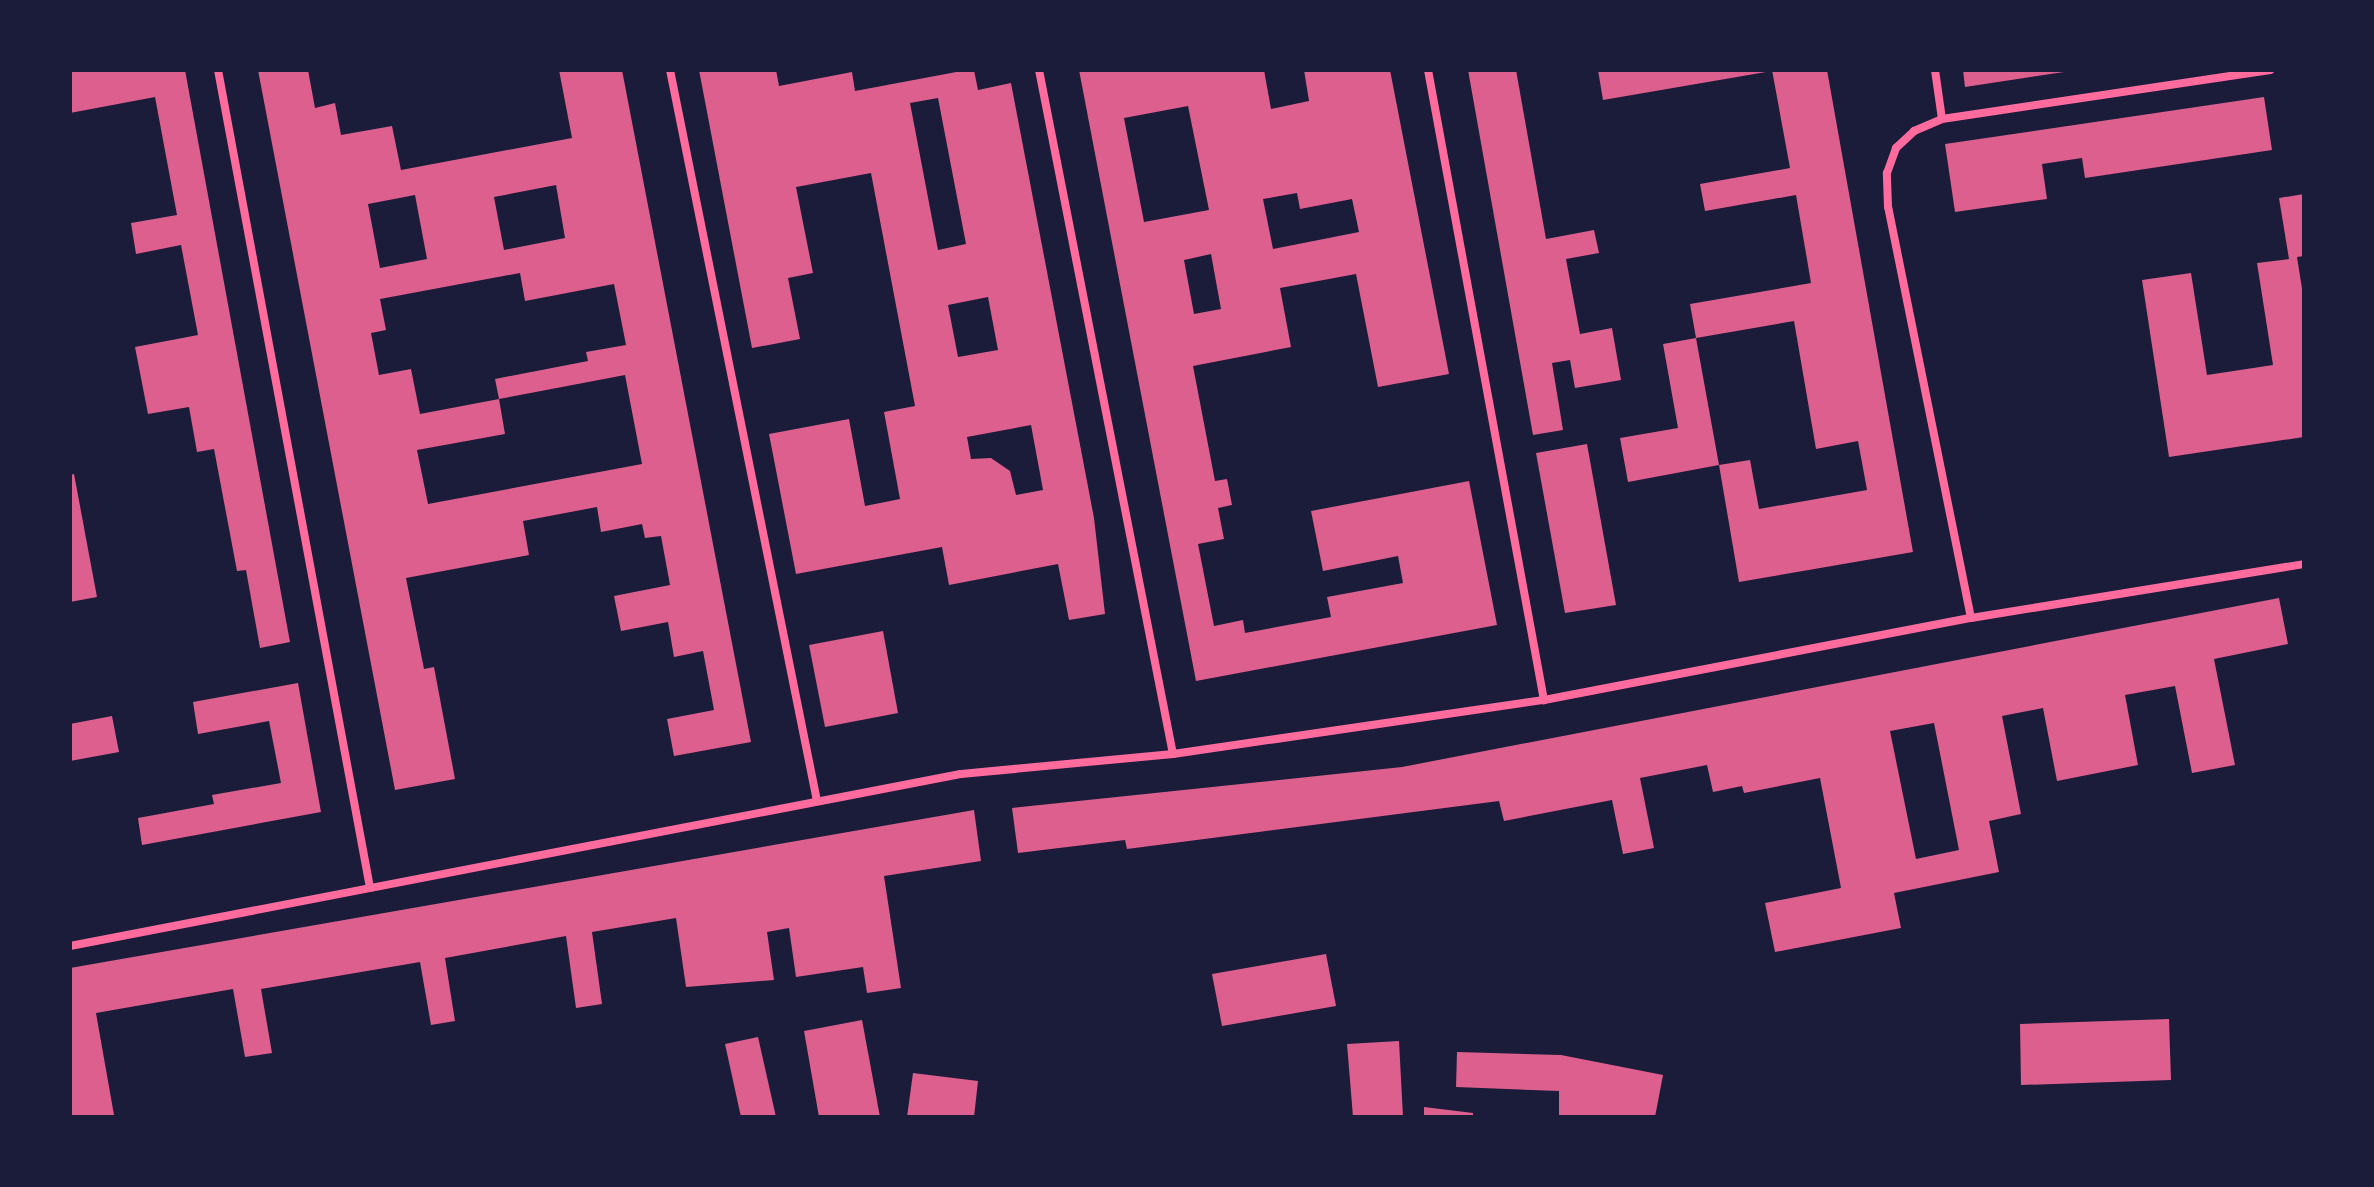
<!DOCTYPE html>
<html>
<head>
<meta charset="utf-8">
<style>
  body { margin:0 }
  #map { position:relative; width:2374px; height:1187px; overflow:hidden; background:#1b1b3a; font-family:"Exo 2",sans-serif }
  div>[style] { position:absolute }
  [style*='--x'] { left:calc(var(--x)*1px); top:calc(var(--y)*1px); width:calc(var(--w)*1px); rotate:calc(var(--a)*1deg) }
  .building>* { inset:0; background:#dd5f8e }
  .minor>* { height:8px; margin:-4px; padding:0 4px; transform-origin:4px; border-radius:4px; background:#ff6b9d }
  span { translate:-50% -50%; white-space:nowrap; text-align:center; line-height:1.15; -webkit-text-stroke:7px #1b1b3a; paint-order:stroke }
  .frame { position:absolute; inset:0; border:72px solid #1b1b3a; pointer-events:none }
</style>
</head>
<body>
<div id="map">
  <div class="building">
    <div style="clip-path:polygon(70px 70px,185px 70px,290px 642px,260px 648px,246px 570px,237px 571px,214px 449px,197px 452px,189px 407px,148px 414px,135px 347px,198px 335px,181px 245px,136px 254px,131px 223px,177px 215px,155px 97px,70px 113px)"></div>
    <div style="clip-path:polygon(evenodd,258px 70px,308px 70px,315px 108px,335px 103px,341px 135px,392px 126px,401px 170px,572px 138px,559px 70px,622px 70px,751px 742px,674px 756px,667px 719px,714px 710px,703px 651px,674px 657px,668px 622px,621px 631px,614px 596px,670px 585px,661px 536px,645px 538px,642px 524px,601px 532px,597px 507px,523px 521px,529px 555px,406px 578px,424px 669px,434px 667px,455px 779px,395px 790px,258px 70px,556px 185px,565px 238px,504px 250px,494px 197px,556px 185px,258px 70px,415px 195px,427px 259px,380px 268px,368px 204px,415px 195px,258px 70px,520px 273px,525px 301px,614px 284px,626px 345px,586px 352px,588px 361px,495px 379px,499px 399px,625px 375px,642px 464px,428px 504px,417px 450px,505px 434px,499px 399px,420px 414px,411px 369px,379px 375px,371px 333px,386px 330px,380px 299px,520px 273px)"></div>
    <div style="clip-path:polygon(evenodd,699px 70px,776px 70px,779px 86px,852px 72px,855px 91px,967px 70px,974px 70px,978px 90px,1011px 83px,1094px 518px,1105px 614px,1069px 620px,1058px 564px,949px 585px,942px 547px,796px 574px,769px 434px,849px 419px,865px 506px,900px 499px,884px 412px,915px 406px,871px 173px,796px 187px,813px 273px,788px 278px,800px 339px,752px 348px,699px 70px,938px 98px,966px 244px,938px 250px,910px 103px,938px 98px,699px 70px,988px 297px,998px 350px,958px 357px,948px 305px,988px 297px,699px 70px,1031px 425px,1043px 490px,1016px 495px,1010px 471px,991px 458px,971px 459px,967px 437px,1031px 425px)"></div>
    <div style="clip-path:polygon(evenodd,1079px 70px,1264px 70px,1271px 109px,1309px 101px,1304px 70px,1390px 70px,1449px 374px,1378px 387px,1356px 274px,1280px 288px,1291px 347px,1193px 366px,1215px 481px,1227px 479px,1232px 505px,1218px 508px,1224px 539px,1198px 544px,1214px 626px,1243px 620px,1245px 633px,1331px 617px,1327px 597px,1403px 583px,1398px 556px,1323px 571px,1311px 511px,1469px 481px,1497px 625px,1196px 681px,1079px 70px,1188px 106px,1209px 210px,1144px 222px,1124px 118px,1188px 106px,1079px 70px,1297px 193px,1300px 209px,1352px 199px,1359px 232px,1273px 249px,1263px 199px,1297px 193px,1079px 70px,1211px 254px,1221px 309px,1194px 314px,1184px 260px,1211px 254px)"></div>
    <div style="clip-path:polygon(1468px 70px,1516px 70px,1546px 239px,1594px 230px,1599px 253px,1566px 259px,1580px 334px,1612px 328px,1621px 380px,1575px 388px,1570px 360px,1552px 363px,1563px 430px,1533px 435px)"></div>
    <div style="clip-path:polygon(1598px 70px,1765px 70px,1766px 72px,1603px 100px)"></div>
    <div style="clip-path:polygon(1772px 70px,1827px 70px,1913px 552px,1739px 582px,1719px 465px,1750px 460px,1759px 509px,1867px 490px,1858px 441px,1816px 449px,1794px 321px,1696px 338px,1690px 304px,1811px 283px,1796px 195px,1705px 211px,1700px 184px,1790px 168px)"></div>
    <div style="clip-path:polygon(1963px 70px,2064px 70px,2064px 72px,1965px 87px)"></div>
    <div style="clip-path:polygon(2264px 97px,2272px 150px,2085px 178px,2082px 158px,2042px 164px,2047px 199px,1955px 212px,1945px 144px)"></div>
    <div style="clip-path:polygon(2304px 194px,2304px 256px,2297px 257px,2304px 301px,2304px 437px,2169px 457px,2142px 280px,2191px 273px,2207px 375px,2273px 365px,2257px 263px,2289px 259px,2279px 198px)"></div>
    <div style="clip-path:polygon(1696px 338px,1719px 465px,1628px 482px,1620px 438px,1678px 428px,1663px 344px)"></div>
    <div style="clip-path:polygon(1587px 444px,1616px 605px,1565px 613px,1536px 453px)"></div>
    <div style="clip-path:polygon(74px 474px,97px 597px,70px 602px,70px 475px)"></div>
    <div style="clip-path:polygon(evenodd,2279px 598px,2288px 644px,2214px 659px,2235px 765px,2192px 773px,2175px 686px,2125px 695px,2138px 765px,2057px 781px,2043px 708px,2002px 716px,2021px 814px,1989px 821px,1999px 872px,1894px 893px,1901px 928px,1775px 952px,1765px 903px,1841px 888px,1820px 778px,1744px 793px,1742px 786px,1713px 792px,1707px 765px,1640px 778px,1654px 848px,1623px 854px,1612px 800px,1504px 821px,1499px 801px,1127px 849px,1125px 840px,1018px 853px,1012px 808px,1402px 767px,2279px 598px,1934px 723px,1959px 850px,1916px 859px,1890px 731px,1934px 723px)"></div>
    <div style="clip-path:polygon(883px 631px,898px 713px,825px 727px,809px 645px)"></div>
    <div style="clip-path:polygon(298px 683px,321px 812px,142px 845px,138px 818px,214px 804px,212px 795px,281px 783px,269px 721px,198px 734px,193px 702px)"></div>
    <div style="clip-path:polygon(112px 716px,119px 752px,70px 761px,70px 724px)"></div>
    <div style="clip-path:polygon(974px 810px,981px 861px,884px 876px,901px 988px,867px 993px,863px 967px,796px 977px,789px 928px,767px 932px,774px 980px,686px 987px,676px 918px,592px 932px,602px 1004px,576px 1008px,566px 936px,445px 958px,455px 1021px,431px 1025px,420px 962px,261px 989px,272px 1053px,245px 1057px,233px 989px,96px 1013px,114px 1115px,70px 1117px,70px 968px)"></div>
    <div style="clip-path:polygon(1326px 954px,1336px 1006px,1222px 1026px,1212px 974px)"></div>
    <div style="clip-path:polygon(2169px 1019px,2171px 1080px,2021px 1085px,2020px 1024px)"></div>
    <div style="clip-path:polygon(862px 1020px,880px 1117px,819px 1117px,804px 1031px)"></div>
    <div style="clip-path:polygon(758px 1037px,776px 1117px,741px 1117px,725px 1044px)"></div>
    <div style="clip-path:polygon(1399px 1041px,1403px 1117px,1353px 1117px,1347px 1044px)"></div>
    <div style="clip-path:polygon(1457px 1052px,1561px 1055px,1663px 1075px,1655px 1117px,1559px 1117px,1559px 1091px,1456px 1087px)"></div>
    <div style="clip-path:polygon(913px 1073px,978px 1081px,974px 1117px,907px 1117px)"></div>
    <div style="clip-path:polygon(1424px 1107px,1473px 1113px,1473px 1117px,1424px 1117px)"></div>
  </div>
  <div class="minor">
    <div style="--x:218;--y:70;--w:832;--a:79.47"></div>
    <div style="--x:670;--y:70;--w:746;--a:78.63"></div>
    <div style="--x:1039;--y:70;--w:697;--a:78.92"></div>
    <div style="--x:1428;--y:70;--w:641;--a:79.57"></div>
    <div style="--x:1935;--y:70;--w:49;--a:81.9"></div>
    <div style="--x:1971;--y:618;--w:419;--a:-101.4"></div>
    <div style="--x:1888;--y:207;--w:34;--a:-92"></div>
    <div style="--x:1887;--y:173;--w:27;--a:-70"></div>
    <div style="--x:1896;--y:148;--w:25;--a:-43"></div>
    <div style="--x:1914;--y:131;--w:30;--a:-23"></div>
    <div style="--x:1942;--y:119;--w:332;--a:-8.5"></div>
    <div style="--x:70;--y:946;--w:907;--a:-10.93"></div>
    <div style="--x:961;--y:774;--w:213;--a:-5.4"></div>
    <div style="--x:1173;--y:754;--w:375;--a:-8.3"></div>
    <div style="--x:1544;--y:700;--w:435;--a:-10.9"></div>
    <div style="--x:1971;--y:618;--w:337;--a:-9.2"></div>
  </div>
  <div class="frame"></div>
</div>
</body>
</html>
